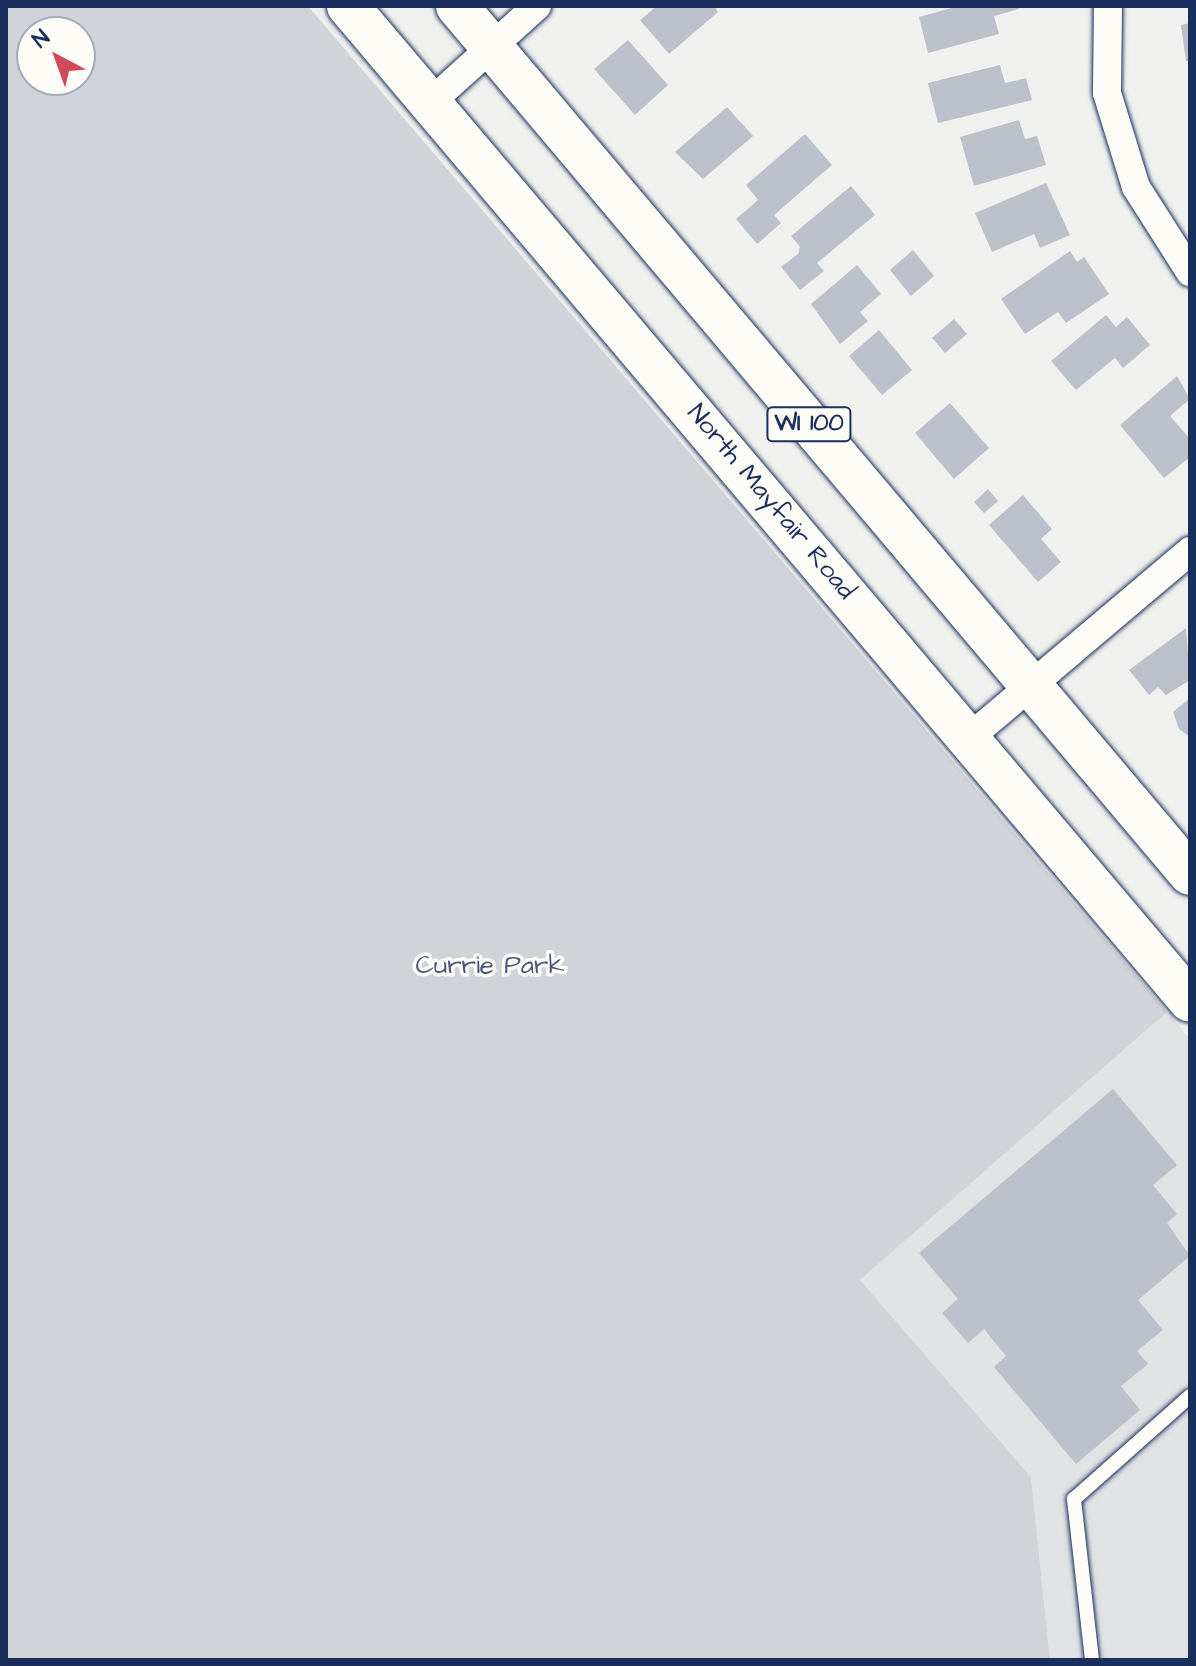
<!DOCTYPE html>
<html>
<head>
<meta charset="utf-8">
<style>
  body { margin:0 }
  #map { position:relative; width:1196px; height:1666px; overflow:hidden; background:#f0f0ee; font-family:"Architects Daughter",sans-serif }
  div>[style] { position:absolute }
  [style*='--x'] { left:calc(var(--x)*1px); top:calc(var(--y)*1px); width:calc(var(--w)*1px); rotate:calc(var(--a)*1deg) }
  .built>* { inset:0; background:#e0e2e3 }
  .green>* { inset:0; background:#d0d3d8 }
  .building>* { inset:0; background:#bbc0ca }
  .roads { filter:drop-shadow(0 0 2px #1b2f5e) drop-shadow(0 0 2px #1b2f5e) }
  .lane>* { height:14px; margin:-7px; padding:0 7px; transform-origin:7px; border-radius:7px; background:#fdfcf7 }
  .street>* { height:28px; margin:-14px; padding:0 14px; transform-origin:14px; border-radius:14px; background:#fdfcf7 }
  .primary>* { height:42px; margin:-21px; padding:0 21px; transform-origin:21px; border-radius:21px; background:#fdfcf7 }
  span { translate:-50% -50%; white-space:nowrap; text-align:center; line-height:1.15; -webkit-text-stroke:7px #fdfcf7; paint-order:stroke }
  .shield-label span { padding:2px 6px; background:#fdfcf7; border:2px solid; border-radius:6px; -webkit-text-stroke-width:0 }
  .shield-label { font-size:24px; color:#1b2f5e; font-weight:700 }
  .street-label { font-size:26px; color:#1b2f5e }
  .park-label { font-size:26px; color:#48587c }
  .frame { position:absolute; inset:0; border:8px solid #1b2f5e; pointer-events:none }
  .north { position:absolute; left:16px; top:16px; width:80px; height:80px; box-sizing:border-box; background:#fdfcf7; border:2px solid #a3aaba; border-radius:50%; rotate:319deg; font-size:22px; font-weight:700; line-height:32px; text-align:center; color:#1b2f5e }
  .north::after { content:''; display:block; margin:auto; width:28px; height:36px; background:#d1495b; clip-path:polygon(50% 0,100% 100%,50% 72%,0 100%) }
</style>
</head>
<body>
<div id="map">
  <div class="built">
    <div style="clip-path:polygon(1167px 1012px,1190px 1039px,1190px 1660px,1050px 1660px,1031px 1477px,860px 1280px)"></div>
  </div>
  <div class="green">
    <div style="clip-path:polygon(evenodd,6px 6px,308px 6px,1167px 1012px,860px 1280px,1031px 1477px,1050px 1660px,6px 1660px,6px 6px,32px 32px,80px 32px,80px 80px,32px 80px,32px 32px)"></div>
  </div>
  <div class="building">
    <div style="clip-path:polygon(657px 6px,714px 6px,718px 12px,669px 54px,640px 20px)"></div>
    <div style="clip-path:polygon(959px 6px,1018px 6px,1019px 9px,994px 16px,999px 34px,928px 53px,919px 17px)"></div>
    <div style="clip-path:polygon(1190px 23px,1190px 61px,1186px 61px,1181px 25px)"></div>
    <div style="clip-path:polygon(628px 40px,668px 85px,635px 115px,594px 69px)"></div>
    <div style="clip-path:polygon(1000px 65px,1005px 83px,1026px 78px,1032px 100px,938px 123px,928px 83px)"></div>
    <div style="clip-path:polygon(727px 107px,753px 136px,703px 179px,675px 152px)"></div>
    <div style="clip-path:polygon(1019px 120px,1025px 139px,1037px 136px,1046px 165px,974px 186px,960px 137px)"></div>
    <div style="clip-path:polygon(805px 134px,832px 165px,774px 215px,781px 223px,757px 244px,736px 219px,758px 200px,746px 185px)"></div>
    <div style="clip-path:polygon(1046px 183px,1070px 235px,1040px 248px,1034px 234px,992px 252px,975px 213px)"></div>
    <div style="clip-path:polygon(851px 186px,875px 215px,817px 263px,824px 271px,800px 290px,781px 267px,798px 254px,800px 247px,791px 236px)"></div>
    <div style="clip-path:polygon(913px 250px,934px 276px,911px 296px,890px 270px)"></div>
    <div style="clip-path:polygon(1070px 251px,1077px 262px,1084px 257px,1109px 294px,1066px 323px,1058px 312px,1025px 334px,1001px 299px)"></div>
    <div style="clip-path:polygon(857px 265px,881px 294px,860px 312px,868px 321px,840px 344px,811px 304px)"></div>
    <div style="clip-path:polygon(1106px 315px,1116px 327px,1127px 317px,1150px 345px,1123px 368px,1115px 358px,1076px 390px,1051px 361px)"></div>
    <div style="clip-path:polygon(954px 319px,967px 334px,945px 353px,932px 338px)"></div>
    <div style="clip-path:polygon(879px 330px,912px 370px,882px 395px,849px 356px)"></div>
    <div style="clip-path:polygon(1177px 376px,1190px 399px,1170px 416px,1190px 439px,1190px 457px,1164px 478px,1120px 425px)"></div>
    <div style="clip-path:polygon(950px 403px,989px 448px,954px 479px,915px 433px)"></div>
    <div style="clip-path:polygon(988px 489px,998px 501px,984px 513px,974px 502px)"></div>
    <div style="clip-path:polygon(1023px 495px,1052px 529px,1041px 539px,1061px 562px,1038px 582px,989px 525px)"></div>
    <div style="clip-path:polygon(1186px 628px,1190px 680px,1166px 695px,1158px 687px,1149px 695px,1129px 670px)"></div>
    <div style="clip-path:polygon(1190px 698px,1190px 737px,1179px 729px,1173px 712px)"></div>
    <div style="clip-path:polygon(1113px 1089px,1177px 1165px,1153px 1185px,1177px 1214px,1167px 1223px,1190px 1256px,1138px 1300px,1163px 1330px,1137px 1351px,1148px 1364px,1121px 1386px,1140px 1410px,1076px 1464px,994px 1367px,1006px 1356px,984px 1329px,968px 1343px,942px 1313px,958px 1299px,919px 1253px)"></div>
  </div>
  <div class="roads">
    <div class="lane">
      <div style="--x:1092;--y:1660;--w:162;--a:-96.4"></div>
      <div style="--x:1074;--y:1499;--w:155;--a:-41.6"></div>
    </div>
    <div class="street">
      <div style="--x:1108;--y:6;--w:87;--a:90.7"></div>
      <div style="--x:1107;--y:93;--w:98;--a:72.9"></div>
      <div style="--x:1136;--y:187;--w:101;--a:57.6"></div>
      <div style="--x:431;--y:102;--w:143;--a:-42.2"></div>
      <div style="--x:970;--y:737;--w:288;--a:-40.2"></div>
    </div>
    <div class="primary">
      <div style="--x:348;--y:6;--w:1303;--a:49.76"></div>
      <div style="--x:457;--y:6;--w:1136;--a:49.82"></div>
    </div>
  </div>
  <div class="shield-label">
    <span style="left:809px;top:424px">WI 100</span>
  </div>
  <div class="street-label">
    <span style="left:771px;top:502px;rotate:50deg">North Mayfair Road</span>
  </div>
  <div class="park-label">
    <span style="left:490px;top:966px">Currie Park</span>
  </div>
  <div class="frame"></div>
  <div class="north">N</div>
</div>
</body>
</html>
